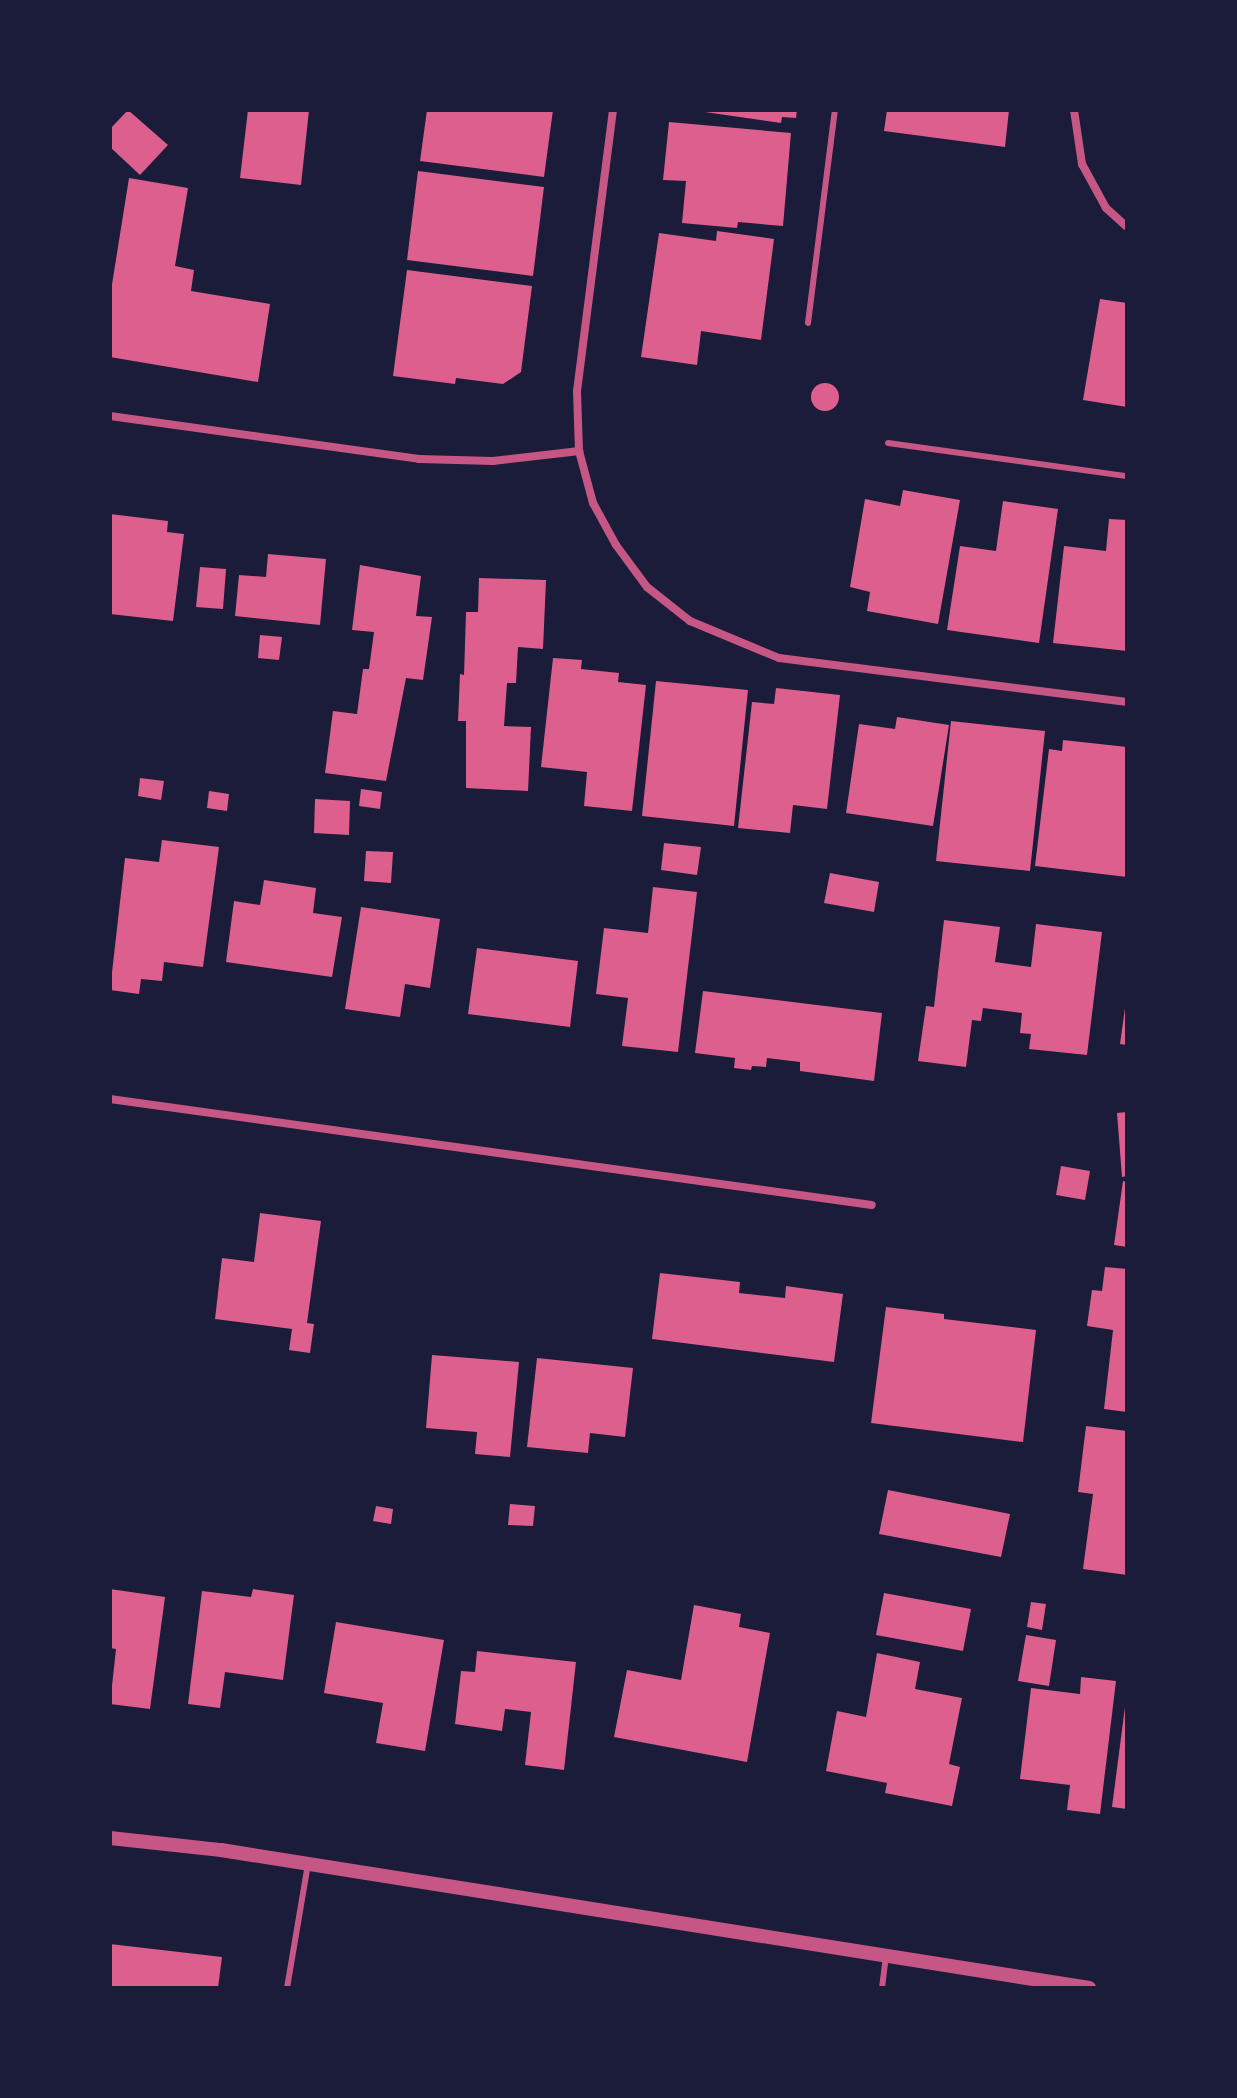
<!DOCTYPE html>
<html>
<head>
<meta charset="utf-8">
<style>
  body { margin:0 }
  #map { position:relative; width:1237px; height:2098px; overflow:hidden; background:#1b1b3a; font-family:Raleway,sans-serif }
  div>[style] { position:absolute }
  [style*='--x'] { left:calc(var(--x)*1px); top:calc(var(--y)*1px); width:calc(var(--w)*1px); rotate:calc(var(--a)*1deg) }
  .building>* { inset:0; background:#dd5f8e }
  .round { border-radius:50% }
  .service>* { height:6px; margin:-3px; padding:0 3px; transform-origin:3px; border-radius:3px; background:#c65784 }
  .minor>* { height:8px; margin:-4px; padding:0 4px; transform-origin:4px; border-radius:4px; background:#c65784 }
  .tertiary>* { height:14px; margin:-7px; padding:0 7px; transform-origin:7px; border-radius:7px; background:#c65784 }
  span { translate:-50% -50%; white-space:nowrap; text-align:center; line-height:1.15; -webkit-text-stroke:8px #1b1b3a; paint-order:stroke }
  .frame { position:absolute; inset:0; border:112px solid #1b1b3a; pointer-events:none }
</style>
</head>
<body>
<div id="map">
  <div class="building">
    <div style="clip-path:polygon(128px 110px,168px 145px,140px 175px,110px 147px,110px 129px)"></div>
    <div style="clip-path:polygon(248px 110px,309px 110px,301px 185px,240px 178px)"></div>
    <div style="clip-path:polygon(427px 110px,553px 110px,544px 177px,420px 161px)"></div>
    <div style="clip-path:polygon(691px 110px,797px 110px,796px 118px,782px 117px,781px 123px)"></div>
    <div style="clip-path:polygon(887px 110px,1009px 110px,1005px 147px,884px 131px)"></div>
    <div style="clip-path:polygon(669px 122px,791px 133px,783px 226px,738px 222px,737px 228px,682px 223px,686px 181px,663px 180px)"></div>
    <div style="clip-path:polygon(418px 171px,544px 187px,533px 276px,407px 260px)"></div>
    <div style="clip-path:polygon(129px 178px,188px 188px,175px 266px,194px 270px,191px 291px,270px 304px,258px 382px,110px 357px,110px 297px)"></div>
    <div style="clip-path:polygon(717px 231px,774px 239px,761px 340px,701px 331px,697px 365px,641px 357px,659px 233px,716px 241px)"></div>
    <div style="clip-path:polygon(407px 270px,532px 286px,521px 372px,503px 384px,456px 378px,455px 384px,393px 376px)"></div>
    <div style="clip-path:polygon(1100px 299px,1127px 303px,1127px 407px,1083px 400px)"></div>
    <div class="round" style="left:811px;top:383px;width:28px;height:28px"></div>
    <div style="clip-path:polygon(903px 490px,960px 500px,938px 624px,867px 611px,870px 592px,850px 587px,865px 499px,900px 506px)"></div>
    <div style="clip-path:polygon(1003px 501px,1058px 509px,1039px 643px,947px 630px,960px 546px,996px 551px)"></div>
    <div style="clip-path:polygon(110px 514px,168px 521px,167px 532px,184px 534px,173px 621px,110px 614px)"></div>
    <div style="clip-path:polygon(1109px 519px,1127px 520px,1127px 651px,1053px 643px,1064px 546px,1106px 551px)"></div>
    <div style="clip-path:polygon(268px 554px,326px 559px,320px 625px,235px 616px,239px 575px,266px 577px)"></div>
    <div style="clip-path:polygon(360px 565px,421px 576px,416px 616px,432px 617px,423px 680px,406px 678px,386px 781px,325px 773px,333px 711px,357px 714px,363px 669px,369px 669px,374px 632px,352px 630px)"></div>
    <div style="clip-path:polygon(200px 567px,226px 569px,223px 609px,196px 607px)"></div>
    <div style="clip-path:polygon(479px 578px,546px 580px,543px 649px,518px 647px,516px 683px,507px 683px,504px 726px,531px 727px,528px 791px,466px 788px,466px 721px,458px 721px,460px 674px,464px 675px,466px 612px,478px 612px)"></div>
    <div style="clip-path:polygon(260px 635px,282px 637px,279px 660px,258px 658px)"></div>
    <div style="clip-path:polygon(553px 658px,582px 660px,581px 669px,619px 673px,618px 682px,646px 685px,632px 811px,584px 806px,587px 772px,541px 767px)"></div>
    <div style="clip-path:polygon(656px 681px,748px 690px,734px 826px,642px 816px)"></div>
    <div style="clip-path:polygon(776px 688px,840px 695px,827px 809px,793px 805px,790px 833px,738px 828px,752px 702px,774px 704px)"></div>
    <div style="clip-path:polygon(897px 717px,949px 725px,933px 826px,846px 813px,859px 724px,895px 729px)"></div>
    <div style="clip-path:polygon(951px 721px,1045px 731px,1030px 871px,936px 861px)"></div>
    <div style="clip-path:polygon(1063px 740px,1127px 747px,1127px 877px,1035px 866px,1049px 749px,1062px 751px)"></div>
    <div style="clip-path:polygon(140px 778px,164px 781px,161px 800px,138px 796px)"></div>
    <div style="clip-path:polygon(361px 789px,382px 792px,380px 809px,359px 806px)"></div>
    <div style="clip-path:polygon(209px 791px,229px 794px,227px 811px,207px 808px)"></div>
    <div style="clip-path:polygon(315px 799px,350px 801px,349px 835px,314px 833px)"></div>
    <div style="clip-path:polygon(162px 840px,219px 847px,203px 967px,164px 962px,162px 981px,141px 979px,139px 994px,110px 990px,125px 858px,159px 862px)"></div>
    <div style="clip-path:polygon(664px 843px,701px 847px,697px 875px,661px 870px)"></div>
    <div style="clip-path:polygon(366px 851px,393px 852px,391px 883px,364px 881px)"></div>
    <div style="clip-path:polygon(830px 873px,879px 882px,874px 912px,824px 903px)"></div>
    <div style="clip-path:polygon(264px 880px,316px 888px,313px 913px,342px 917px,332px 977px,226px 962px,234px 901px,260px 905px)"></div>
    <div style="clip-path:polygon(653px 887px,697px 892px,678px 1052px,622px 1046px,628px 998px,596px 994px,604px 928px,648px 933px)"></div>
    <div style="clip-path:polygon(361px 907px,440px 919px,430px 988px,405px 984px,400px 1017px,345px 1009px)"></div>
    <div style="clip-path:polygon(944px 920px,1000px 927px,995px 962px,1031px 967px,1036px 924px,1102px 932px,1087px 1055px,1029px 1049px,1031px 1034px,1020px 1033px,1022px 1013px,983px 1008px,981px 1021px,972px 1020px,966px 1067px,918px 1061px,926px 1006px,934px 1007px)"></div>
    <div style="clip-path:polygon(477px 948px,578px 961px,570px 1027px,468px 1014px)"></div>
    <div style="clip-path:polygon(703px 991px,882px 1013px,874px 1081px,800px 1071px,800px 1062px,767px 1058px,766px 1067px,752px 1066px,751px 1070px,734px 1068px,735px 1058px,695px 1053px)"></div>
    <div style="clip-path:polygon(1125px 1008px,1127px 1008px,1127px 1045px,1120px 1044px)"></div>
    <div style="clip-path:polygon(1127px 1112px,1127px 1176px,1122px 1177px,1117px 1113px)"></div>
    <div style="clip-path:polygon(1061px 1166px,1090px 1171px,1085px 1200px,1056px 1195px)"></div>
    <div style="clip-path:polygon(1123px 1181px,1127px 1182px,1127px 1247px,1114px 1245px)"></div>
    <div style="clip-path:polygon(260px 1213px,321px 1221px,307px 1323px,314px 1324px,310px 1353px,289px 1350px,292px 1329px,215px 1319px,222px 1258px,254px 1262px)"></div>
    <div style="clip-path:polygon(1105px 1267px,1127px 1269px,1127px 1412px,1104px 1409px,1113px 1330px,1087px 1326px,1092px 1290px,1102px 1291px)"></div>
    <div style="clip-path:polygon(660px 1273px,740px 1282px,739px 1293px,785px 1298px,786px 1286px,843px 1294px,834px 1362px,652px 1339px)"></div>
    <div style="clip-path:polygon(886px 1307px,944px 1314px,944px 1319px,1036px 1330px,1023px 1442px,871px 1423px)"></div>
    <div style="clip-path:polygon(432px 1355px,519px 1362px,510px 1457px,475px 1454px,477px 1432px,426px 1428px)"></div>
    <div style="clip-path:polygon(537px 1358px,633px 1368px,625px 1437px,590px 1433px,588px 1453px,527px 1447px)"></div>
    <div style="clip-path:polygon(1086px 1426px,1127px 1431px,1127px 1575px,1083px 1569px,1093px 1494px,1078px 1492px)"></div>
    <div style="clip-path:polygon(888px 1490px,1010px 1514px,1001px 1557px,879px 1534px)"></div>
    <div style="clip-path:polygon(510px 1504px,535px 1506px,533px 1526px,508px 1525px)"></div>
    <div style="clip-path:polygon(376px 1506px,393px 1509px,391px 1524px,373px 1521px)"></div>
    <div style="clip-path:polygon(110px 1589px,165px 1597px,150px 1709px,110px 1704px,116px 1649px,110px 1648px)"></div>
    <div style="clip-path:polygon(253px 1589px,294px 1595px,283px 1680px,225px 1672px,220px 1708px,188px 1704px,202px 1591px,251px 1597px)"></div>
    <div style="clip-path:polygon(884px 1593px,971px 1609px,963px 1651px,876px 1635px)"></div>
    <div style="clip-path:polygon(1031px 1602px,1046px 1604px,1042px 1630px,1027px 1627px)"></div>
    <div style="clip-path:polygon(694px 1605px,741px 1614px,739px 1627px,770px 1633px,747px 1762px,614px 1737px,627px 1670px,681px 1680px)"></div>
    <div style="clip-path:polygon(336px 1622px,444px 1640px,425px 1751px,376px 1743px,383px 1703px,324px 1693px)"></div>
    <div style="clip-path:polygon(1026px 1635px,1056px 1640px,1049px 1686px,1018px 1681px)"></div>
    <div style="clip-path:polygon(477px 1651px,576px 1662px,564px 1770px,525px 1765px,531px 1712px,505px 1709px,502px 1731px,455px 1724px,461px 1671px,475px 1672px)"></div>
    <div style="clip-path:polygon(877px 1653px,920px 1662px,915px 1689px,962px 1698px,949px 1764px,960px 1767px,952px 1806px,885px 1793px,887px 1783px,826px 1771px,837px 1711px,866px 1717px)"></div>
    <div style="clip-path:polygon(1081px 1677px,1116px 1681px,1100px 1814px,1067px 1810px,1070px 1785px,1020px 1779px,1031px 1688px,1080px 1694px)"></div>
    <div style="clip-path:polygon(1125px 1707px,1127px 1707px,1127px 1809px,1112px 1807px)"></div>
    <div style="clip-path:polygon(110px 1944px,222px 1957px,218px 1988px,110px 1988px)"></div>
  </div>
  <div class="service">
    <div style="--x:808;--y:323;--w:215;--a:-82.8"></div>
    <div style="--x:888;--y:443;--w:241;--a:7.9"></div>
    <div style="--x:287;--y:1988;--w:126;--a:-80.4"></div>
    <div style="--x:882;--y:1988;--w:33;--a:-83"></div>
  </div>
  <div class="minor">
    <div style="--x:613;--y:110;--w:283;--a:97.3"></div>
    <div style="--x:577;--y:391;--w:60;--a:88.1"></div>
    <div style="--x:579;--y:451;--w:54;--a:74.9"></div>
    <div style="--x:593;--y:503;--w:48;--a:61.3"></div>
    <div style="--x:616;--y:545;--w:52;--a:53.6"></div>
    <div style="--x:647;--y:587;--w:55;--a:38.3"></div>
    <div style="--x:690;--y:621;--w:96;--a:22.6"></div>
    <div style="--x:779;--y:658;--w:351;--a:7.2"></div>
    <div style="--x:1074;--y:110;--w:55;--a:81.6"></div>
    <div style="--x:1082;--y:164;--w:50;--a:61.4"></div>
    <div style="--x:1106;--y:208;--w:28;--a:42"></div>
    <div style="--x:110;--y:416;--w:312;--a:7.9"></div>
    <div style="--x:419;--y:459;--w:74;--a:1.5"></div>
    <div style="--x:493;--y:461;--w:87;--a:-6.6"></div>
    <div style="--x:110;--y:1099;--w:769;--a:7.92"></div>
  </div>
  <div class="tertiary">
    <div style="--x:110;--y:1838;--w:112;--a:6.2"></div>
    <div style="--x:221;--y:1850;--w:879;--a:9.03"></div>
  </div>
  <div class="frame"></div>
</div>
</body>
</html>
